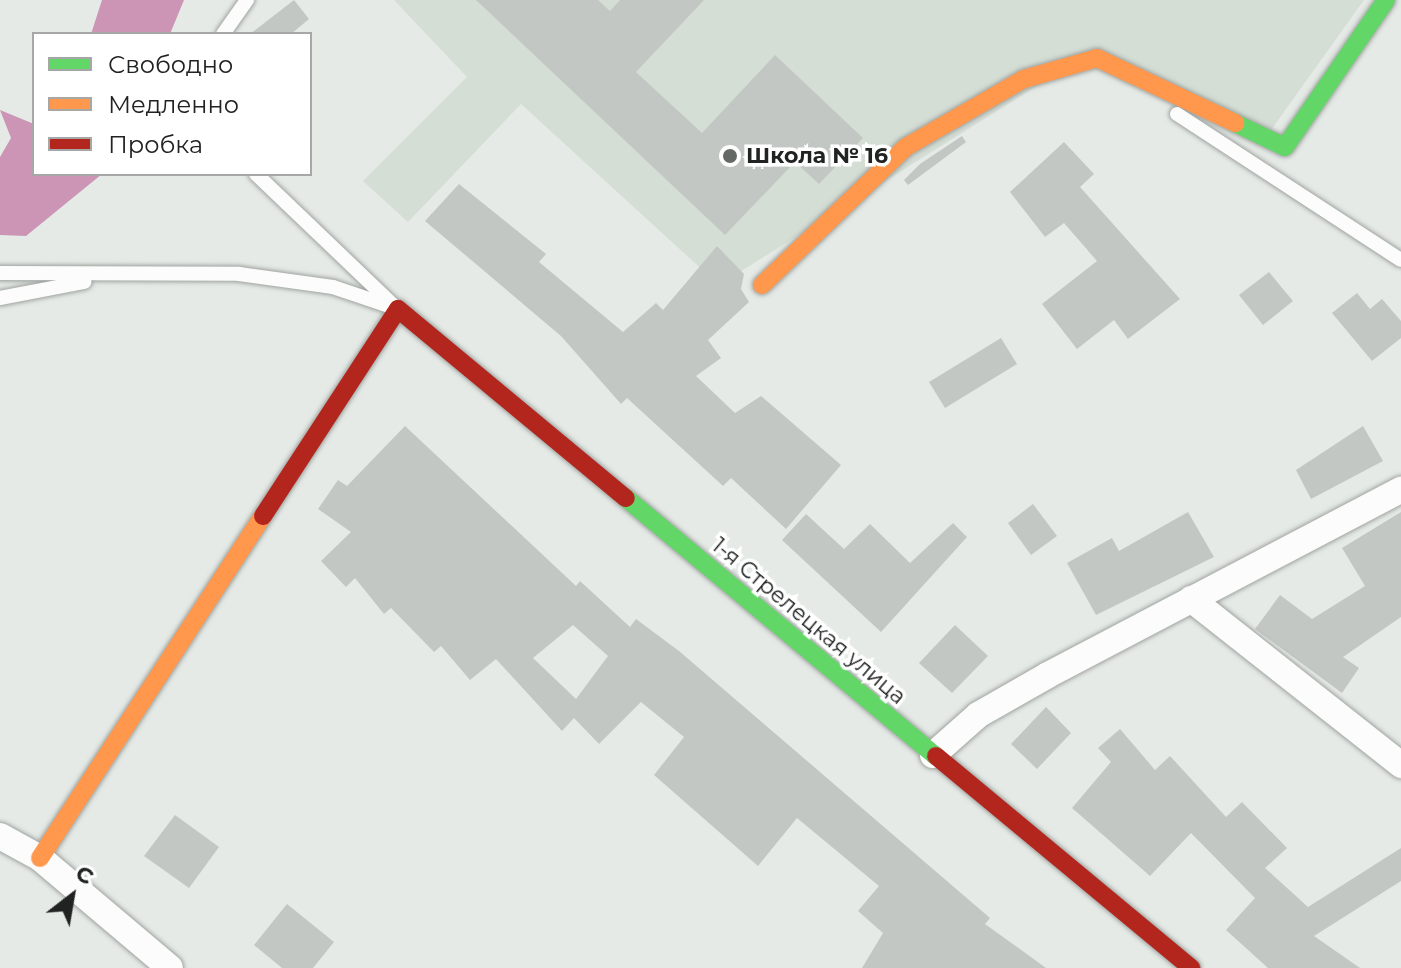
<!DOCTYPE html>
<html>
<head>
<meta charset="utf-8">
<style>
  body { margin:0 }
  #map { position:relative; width:1401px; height:968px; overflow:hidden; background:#e5eae6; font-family:Montserrat,sans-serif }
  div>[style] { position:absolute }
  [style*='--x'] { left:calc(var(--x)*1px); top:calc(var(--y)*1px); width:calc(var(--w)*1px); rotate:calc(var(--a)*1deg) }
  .built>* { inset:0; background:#d4ded5 }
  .water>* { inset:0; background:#cc95b6 }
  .building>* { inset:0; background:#c3c7c4 }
  .roads { filter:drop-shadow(0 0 2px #a0a4a1) drop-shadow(0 0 2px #a0a4a1) }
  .lane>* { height:14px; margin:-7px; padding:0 7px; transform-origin:7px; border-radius:7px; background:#fbfcfb }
  .street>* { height:26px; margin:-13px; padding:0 13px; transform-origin:13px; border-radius:13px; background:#fbfcfb }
  .fast>* { height:18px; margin:-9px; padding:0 9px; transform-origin:9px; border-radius:9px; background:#63d668 }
  .slow>* { height:18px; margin:-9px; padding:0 9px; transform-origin:9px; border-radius:9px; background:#ff974d }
  .jam>* { height:18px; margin:-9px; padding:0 9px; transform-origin:9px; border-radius:9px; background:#b3261e }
  .dots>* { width:22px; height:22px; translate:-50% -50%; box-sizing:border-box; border:4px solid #fff; border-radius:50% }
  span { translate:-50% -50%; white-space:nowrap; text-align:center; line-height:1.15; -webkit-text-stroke:7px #fff; paint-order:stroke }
  .poi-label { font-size:22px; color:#202321; font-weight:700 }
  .left { translate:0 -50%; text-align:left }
  .street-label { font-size:22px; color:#202321 }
  .legend { position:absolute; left:32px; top:32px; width:280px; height:144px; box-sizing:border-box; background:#fff; border:2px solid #a6a7a6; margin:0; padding:10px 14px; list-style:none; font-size:24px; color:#202321 }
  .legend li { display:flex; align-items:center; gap:16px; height:40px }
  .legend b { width:40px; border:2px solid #a6a7a6 }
  .north { position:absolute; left:32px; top:856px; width:80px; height:80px; -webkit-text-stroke:6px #fff; paint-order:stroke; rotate:31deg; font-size:22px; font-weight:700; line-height:32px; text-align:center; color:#202321 }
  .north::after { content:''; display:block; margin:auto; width:28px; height:36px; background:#202321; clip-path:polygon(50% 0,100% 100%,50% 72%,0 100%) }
</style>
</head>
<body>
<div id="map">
  <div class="built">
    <div style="clip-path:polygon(394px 0,1364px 0,1271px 130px,1094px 50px,719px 285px,521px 104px,408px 222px,363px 181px,467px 77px)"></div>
  </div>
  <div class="water">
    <div style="clip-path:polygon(102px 0,184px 0,170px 34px,91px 34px)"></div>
    <div style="clip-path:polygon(0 110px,34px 124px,34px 174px,102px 174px,26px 236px,0 235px,0 157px,11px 138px)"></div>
  </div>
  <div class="building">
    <div style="clip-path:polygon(294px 0,309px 19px,291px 34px,250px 34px)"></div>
    <div style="clip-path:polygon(476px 0,598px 0,610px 11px,620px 0,704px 0,636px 72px,702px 133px,775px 55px,863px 138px,819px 184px,795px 162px,725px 235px)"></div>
    <div style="clip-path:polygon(962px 136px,966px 142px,908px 185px,904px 180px,920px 164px)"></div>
    <div style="clip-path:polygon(1064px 142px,1094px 174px,1080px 187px,1180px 299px,1128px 339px,1114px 320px,1077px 349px,1042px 304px,1097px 261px,1064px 223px,1045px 237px,1010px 192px)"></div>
    <div style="clip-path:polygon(459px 184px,546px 254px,539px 262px,623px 332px,656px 303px,663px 310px,717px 246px,744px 274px,741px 289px,749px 302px,708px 340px,721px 358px,696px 376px,735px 413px,761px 396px,841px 465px,786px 529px,731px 478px,723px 486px,627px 398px,621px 404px,561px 336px,425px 221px)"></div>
    <div style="clip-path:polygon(1269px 272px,1293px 301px,1263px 325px,1239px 295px)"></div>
    <div style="clip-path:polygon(1357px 293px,1370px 309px,1382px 299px,1401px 321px,1401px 338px,1372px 361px,1332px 313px)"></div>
    <div style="clip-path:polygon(1001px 338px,1017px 364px,945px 408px,929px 382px)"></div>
    <div style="clip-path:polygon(evenodd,405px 426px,576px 586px,580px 581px,630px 627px,636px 619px,679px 651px,990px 918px,985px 924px,1046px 968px,862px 968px,883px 933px,858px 911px,879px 886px,797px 818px,758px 866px,654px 775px,684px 737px,641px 702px,599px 744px,574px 718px,562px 731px,496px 659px,470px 680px,441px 646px,434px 652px,391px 608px,384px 614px,355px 578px,346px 587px,321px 561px,351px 532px,318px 509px,338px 480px,347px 486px,405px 426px,573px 625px,608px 656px,576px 699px,533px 658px,573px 625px)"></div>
    <div style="clip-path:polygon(1363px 426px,1383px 461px,1311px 499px,1296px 470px)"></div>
    <div style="clip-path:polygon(1033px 504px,1057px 536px,1031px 555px,1008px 523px)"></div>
    <div style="clip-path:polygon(1188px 512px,1214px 557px,1096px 615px,1067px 563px,1112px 538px,1119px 551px)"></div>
    <div style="clip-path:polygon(1401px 512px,1401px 617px,1343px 657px,1359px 668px,1342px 693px,1255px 629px,1280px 595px,1312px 619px,1365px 586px,1342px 548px)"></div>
    <div style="clip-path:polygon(806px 514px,844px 549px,870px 524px,910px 563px,953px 523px,967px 537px,881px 632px,782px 540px)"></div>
    <div style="clip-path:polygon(955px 625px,988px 656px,952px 693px,919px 663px)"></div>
    <div style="clip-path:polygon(1046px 707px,1071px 733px,1037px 769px,1011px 744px)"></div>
    <div style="clip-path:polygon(1120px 729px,1155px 770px,1170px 756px,1226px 817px,1242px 802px,1287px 848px,1265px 868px,1308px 907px,1401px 848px,1401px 881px,1314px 936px,1360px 968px,1268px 968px,1226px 930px,1255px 898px,1191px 833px,1150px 876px,1072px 808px,1111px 762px,1098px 748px)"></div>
    <div style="clip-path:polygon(175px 815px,219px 847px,189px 888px,144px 856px)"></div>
    <div style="clip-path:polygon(287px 904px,334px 942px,313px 968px,282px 968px,254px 945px)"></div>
  </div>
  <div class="roads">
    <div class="lane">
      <div style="--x:223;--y:34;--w:42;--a:-54.8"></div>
      <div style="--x:1177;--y:114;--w:267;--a:33.1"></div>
      <div style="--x:256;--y:174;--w:188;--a:43.7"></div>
      <div style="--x:0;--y:273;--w:239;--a:0.2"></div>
      <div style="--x:239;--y:274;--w:95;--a:7.9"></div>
      <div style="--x:333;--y:287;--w:69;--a:18.7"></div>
      <div style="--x:0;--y:298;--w:86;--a:-10.8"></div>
    </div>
    <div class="street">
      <div style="--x:1191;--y:599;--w:268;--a:38.3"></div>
      <div style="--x:933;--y:755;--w:60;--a:-41.6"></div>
      <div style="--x:978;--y:715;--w:81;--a:-29.7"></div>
      <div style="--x:1048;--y:675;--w:399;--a:-27.7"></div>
      <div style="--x:0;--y:836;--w:46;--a:28.8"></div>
      <div style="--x:40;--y:858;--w:170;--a:40.2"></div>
    </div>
    <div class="fast">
      <div style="--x:1235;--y:123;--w:55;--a:25.6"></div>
      <div style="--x:1285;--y:147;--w:178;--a:-55.5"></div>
      <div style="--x:626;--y:498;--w:403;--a:39.8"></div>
    </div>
    <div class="slow">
      <div style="--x:762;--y:285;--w:199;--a:-43.8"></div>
      <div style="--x:906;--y:147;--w:136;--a:-30"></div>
      <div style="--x:1024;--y:79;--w:76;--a:-16"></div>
      <div style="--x:1097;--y:58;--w:153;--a:25.2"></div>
      <div style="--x:40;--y:858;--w:408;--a:-56.9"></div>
    </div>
    <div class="jam">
      <div style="--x:263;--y:516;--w:247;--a:-56.9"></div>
      <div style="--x:398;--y:309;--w:296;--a:39.7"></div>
      <div style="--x:936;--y:756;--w:332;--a:39.7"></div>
    </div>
  </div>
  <div class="dots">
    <div style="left:730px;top:156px;background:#656966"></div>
  </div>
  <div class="poi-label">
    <span class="left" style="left:746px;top:156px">Школа № 16</span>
  </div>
  <div class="street-label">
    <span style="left:809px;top:621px;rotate:40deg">1-я Стрелецкая улица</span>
  </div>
  <ul class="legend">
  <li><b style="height:10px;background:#63d668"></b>Свободно</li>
  <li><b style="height:10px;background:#ff974d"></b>Медленно</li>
  <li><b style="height:10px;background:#b3261e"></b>Пробка</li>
  </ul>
  <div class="north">С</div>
</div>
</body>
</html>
